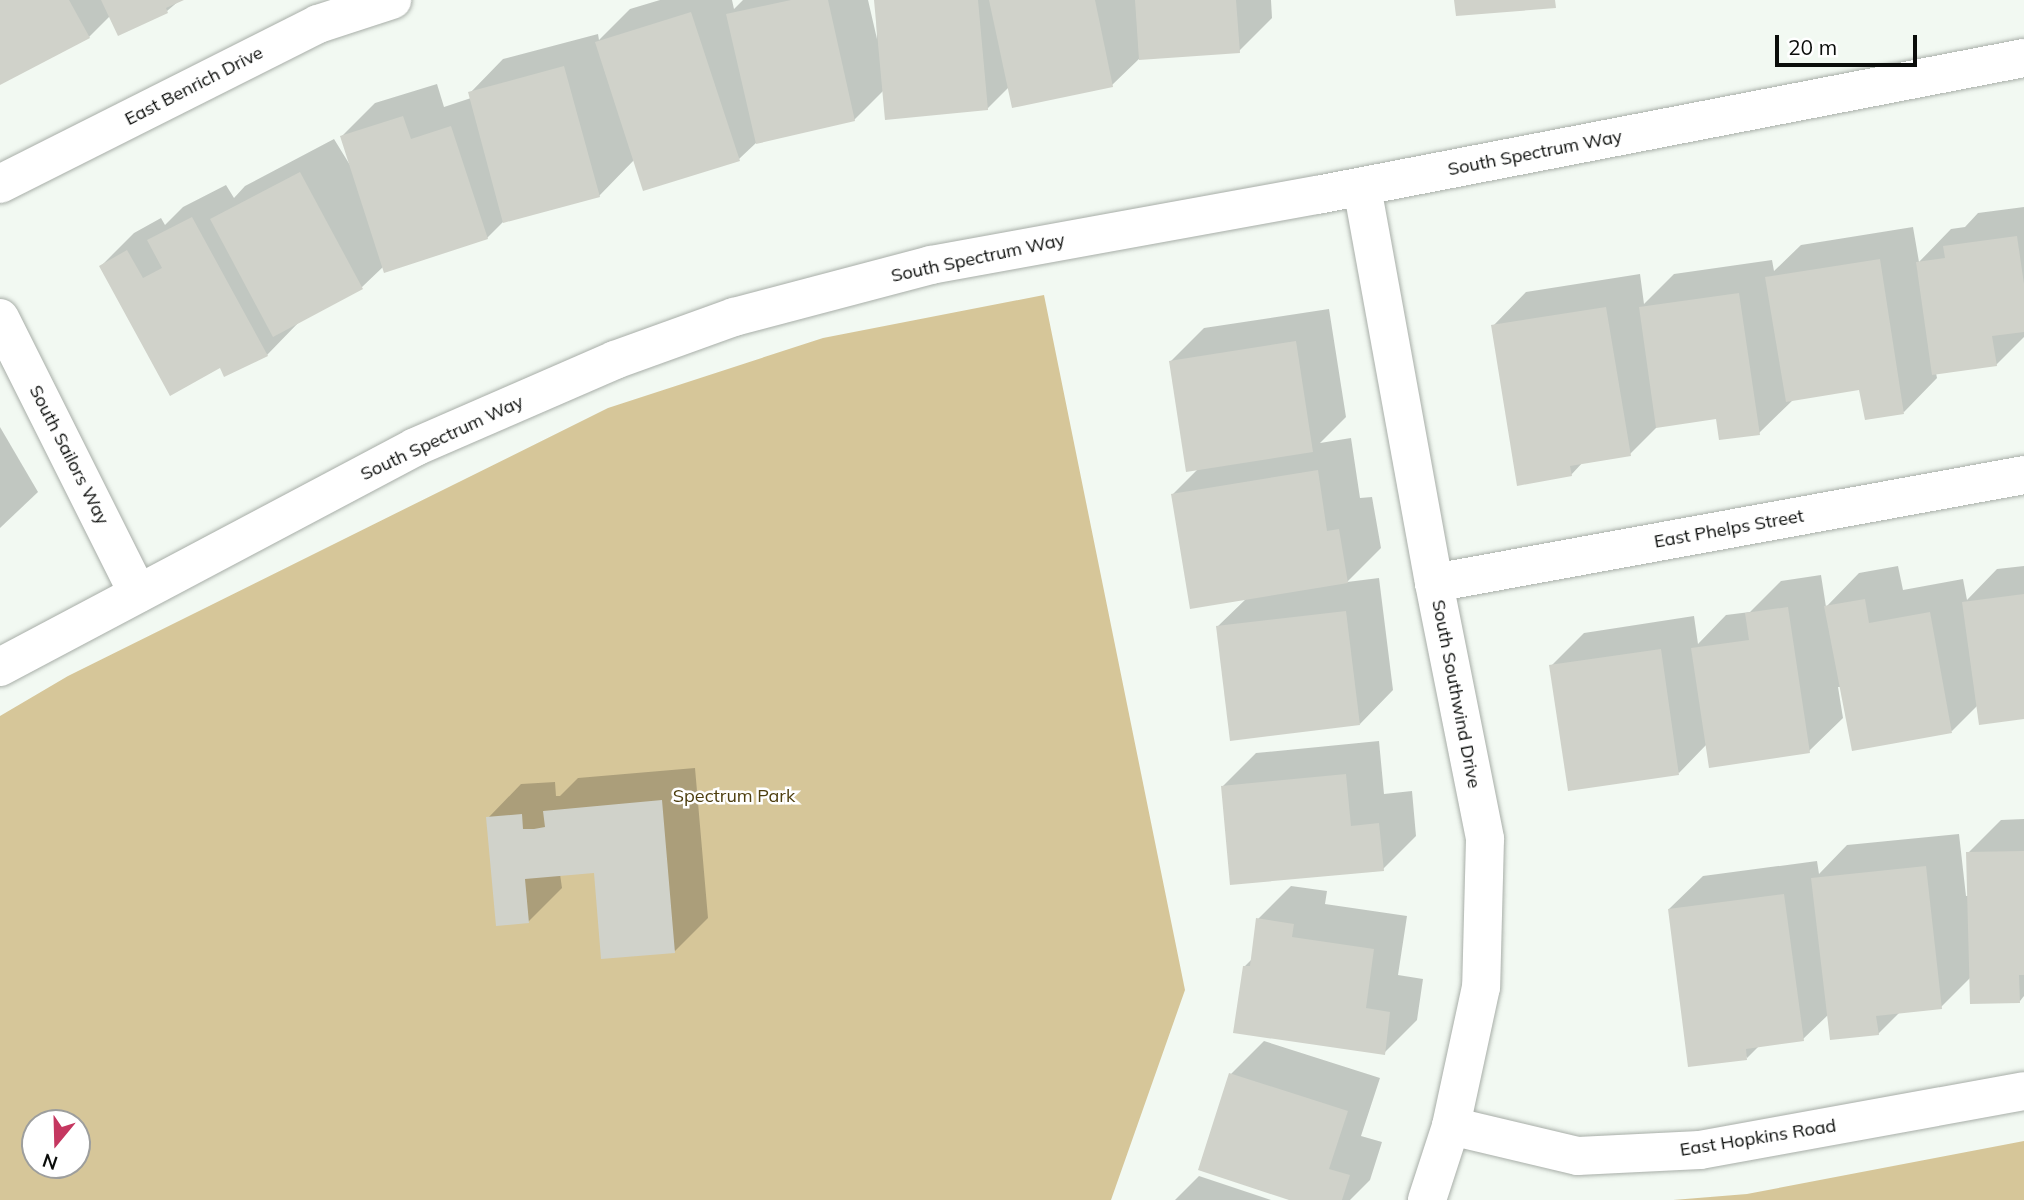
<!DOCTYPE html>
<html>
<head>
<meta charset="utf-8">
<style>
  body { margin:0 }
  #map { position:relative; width:2024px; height:1200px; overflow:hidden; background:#f2f9f2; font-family:Mulish,sans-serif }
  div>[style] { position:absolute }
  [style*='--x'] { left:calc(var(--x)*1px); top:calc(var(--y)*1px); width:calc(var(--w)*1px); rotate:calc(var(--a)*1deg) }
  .green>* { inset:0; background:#d6c699 }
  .shadow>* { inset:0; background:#0003 }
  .building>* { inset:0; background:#d0d2ca }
  .roads { filter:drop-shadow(0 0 2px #a8aea8) drop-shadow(0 0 2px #a8aea8) }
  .minor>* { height:38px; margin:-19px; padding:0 19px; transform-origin:19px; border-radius:19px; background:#fff }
  .tertiary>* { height:38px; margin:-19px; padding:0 19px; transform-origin:19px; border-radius:19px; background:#fff }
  span { translate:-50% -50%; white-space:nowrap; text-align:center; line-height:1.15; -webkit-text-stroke:5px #fff; paint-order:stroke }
  .street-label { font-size:18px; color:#0b0d0b }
  .park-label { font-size:18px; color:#4d3e0e }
  .north { position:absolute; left:21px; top:1109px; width:70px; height:70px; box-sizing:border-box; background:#fff; border:2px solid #9d9e9d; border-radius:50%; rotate:199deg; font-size:19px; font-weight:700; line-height:28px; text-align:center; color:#0b0d0b }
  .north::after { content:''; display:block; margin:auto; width:24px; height:32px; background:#c53760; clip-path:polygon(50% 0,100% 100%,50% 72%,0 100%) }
  .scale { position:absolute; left:1775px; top:35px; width:142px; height:32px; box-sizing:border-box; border:4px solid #0b0d0b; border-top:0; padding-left:9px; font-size:21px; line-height:24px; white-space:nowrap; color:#0b0d0b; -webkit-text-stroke:5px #fff; paint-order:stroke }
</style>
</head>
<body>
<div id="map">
  <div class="green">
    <div style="clip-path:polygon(evenodd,1044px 295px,1185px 990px,1111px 1200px,0 1200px,0 716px,68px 676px,608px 408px,823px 338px,1044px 295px,35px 1123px,77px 1123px,77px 1165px,35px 1165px,35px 1123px)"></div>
    <div style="clip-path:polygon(2024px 1141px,2024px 1200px,1673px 1200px,1747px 1194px)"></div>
  </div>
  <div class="shadow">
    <div style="clip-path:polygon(0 0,180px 0,167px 11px,110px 16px,89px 37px,0 83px)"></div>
    <div style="clip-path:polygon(660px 0,732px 0,734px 9px,743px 0,868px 0,877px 39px,876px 0,1271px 0,1272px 18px,1239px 51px,1140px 58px,1112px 85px,1010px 86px,987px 109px,884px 90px,854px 120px,757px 142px,739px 159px,635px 159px,599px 196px,504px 221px,487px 238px,384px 266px,362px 287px,300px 321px,267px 355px,221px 366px,101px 266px,134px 233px,161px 218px,165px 225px,183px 207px,226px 185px,234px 198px,245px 186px,334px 139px,353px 170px,342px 136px,375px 103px,437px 84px,444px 107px,471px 98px,470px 93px,503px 59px,598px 34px,599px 40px,630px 9px)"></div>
    <div style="clip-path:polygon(2024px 207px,2024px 337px,1996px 365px,1936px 373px,1937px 378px,1904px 412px,1861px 388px,1794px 399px,1759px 433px,1717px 417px,1658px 426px,1630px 454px,1584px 461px,1571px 475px,1493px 326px,1526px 292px,1640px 274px,1644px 304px,1674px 274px,1772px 260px,1774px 271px,1801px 245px,1913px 227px,1919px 262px,1951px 229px,1965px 227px,1978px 213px)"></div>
    <div style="clip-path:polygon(1329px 309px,1346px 417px,1320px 443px,1351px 438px,1360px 498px,1372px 497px,1381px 548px,1347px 582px,1379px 578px,1393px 690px,1360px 724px,1217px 627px,1247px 598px,1173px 494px,1199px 468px,1171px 361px,1204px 328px)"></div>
    <div style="clip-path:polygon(0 427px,38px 492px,0 528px)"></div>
    <div style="clip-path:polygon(1898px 566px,1903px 590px,1963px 579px,1967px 600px,1997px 569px,2024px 566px,2024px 717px,1978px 705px,1952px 731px,1841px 687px,1838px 687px,1843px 718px,1809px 751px,1707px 744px,1679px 773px,1551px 666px,1584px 633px,1694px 616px,1698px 644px,1726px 615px,1750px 612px,1781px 581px,1821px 575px,1826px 607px,1859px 573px)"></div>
    <div style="clip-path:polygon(1379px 741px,1384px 794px,1412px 791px,1416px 836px,1383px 869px,1223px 786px,1256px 753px)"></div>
    <div style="clip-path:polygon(695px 768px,708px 918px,675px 951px,596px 871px,560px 874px,562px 888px,528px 922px,488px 818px,521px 784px,555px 782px,556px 796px,560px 796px,578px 778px)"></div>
    <div style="clip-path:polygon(2024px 819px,2024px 996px,2020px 1001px,1971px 977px,1941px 1007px,1900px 1012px,1878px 1034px,1829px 1014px,1803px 1039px,1760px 1045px,1747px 1058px,1669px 909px,1703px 876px,1817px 861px,1819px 874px,1847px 845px,1959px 834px,1966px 896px,1969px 896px,1968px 853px,2001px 820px)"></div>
    <div style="clip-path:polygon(1291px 886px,1327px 891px,1325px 904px,1407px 916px,1398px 975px,1423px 979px,1417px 1020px,1384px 1053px,1245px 966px,1252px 959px,1258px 919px)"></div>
    <div style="clip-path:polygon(1264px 1041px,1380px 1078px,1361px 1136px,1382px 1142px,1370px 1180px,1350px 1200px,1294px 1200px,1231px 1074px)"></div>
    <div style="clip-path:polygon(1199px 1176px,1271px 1200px,1175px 1200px)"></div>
  </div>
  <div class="building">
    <div style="clip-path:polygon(0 0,69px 0,90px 38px,0 85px)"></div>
    <div style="clip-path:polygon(101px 0,184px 0,166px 8px,168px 13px,118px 36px)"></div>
    <div style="clip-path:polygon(791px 0,828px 0,855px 121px,756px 144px,726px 14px)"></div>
    <div style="clip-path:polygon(874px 0,978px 0,988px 110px,885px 120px)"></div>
    <div style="clip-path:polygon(989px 0,1095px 0,1113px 87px,1012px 108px)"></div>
    <div style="clip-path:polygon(1135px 0,1236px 0,1240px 53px,1139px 60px)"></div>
    <div style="clip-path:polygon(1454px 0,1555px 0,1556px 8px,1456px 16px)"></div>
    <div style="clip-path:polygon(691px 12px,740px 161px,643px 191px,595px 42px)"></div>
    <div style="clip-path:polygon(564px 66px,600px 197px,503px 223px,468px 92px)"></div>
    <div style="clip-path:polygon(403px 116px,411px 139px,451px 126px,488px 239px,384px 273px,340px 136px)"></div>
    <div style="clip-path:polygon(300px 172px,363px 289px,273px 337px,210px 219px)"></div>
    <div style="clip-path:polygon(192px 217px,268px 356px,224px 377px,220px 368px,170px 396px,99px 266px,127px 250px,143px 278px,162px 268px,147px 240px)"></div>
    <div style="clip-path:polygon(2017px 236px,2024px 284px,2024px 332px,1992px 336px,1997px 366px,1932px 375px,1916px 262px,1945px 258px,1943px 246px)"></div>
    <div style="clip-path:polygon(1880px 259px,1904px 414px,1865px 420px,1859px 390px,1786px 402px,1765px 277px)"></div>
    <div style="clip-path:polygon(1739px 293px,1760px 435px,1719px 440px,1716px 419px,1656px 428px,1639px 307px)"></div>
    <div style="clip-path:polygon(1606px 307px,1631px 456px,1570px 466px,1572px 476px,1517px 486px,1491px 325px)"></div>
    <div style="clip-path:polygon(1296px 341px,1313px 452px,1186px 472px,1169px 361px)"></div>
    <div style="clip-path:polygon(1318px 470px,1327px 531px,1339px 529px,1348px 583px,1190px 609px,1171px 494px)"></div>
    <div style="clip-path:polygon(2024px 594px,2024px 719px,1979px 725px,1962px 602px)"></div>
    <div style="clip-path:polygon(1865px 599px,1869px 623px,1930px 612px,1952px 733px,1852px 751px,1824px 606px)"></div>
    <div style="clip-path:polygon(1788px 607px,1810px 753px,1709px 768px,1691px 648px,1749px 640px,1745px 613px)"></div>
    <div style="clip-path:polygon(1346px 611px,1360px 725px,1230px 741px,1216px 626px)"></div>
    <div style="clip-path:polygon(1661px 649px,1679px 775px,1568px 791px,1549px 665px)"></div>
    <div style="clip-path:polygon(1346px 774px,1351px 826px,1379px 823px,1384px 871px,1230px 885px,1221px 786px)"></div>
    <div style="clip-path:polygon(662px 800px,675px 953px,601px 959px,594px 873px,525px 879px,529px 923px,496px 926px,486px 817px,522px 814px,523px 829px,534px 829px,545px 827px,543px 811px)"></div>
    <div style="clip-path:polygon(2024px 851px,2024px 975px,2019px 975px,2020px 1003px,1970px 1004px,1966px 852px)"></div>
    <div style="clip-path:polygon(1926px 866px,1942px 1009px,1876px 1016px,1879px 1035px,1830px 1040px,1811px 878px)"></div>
    <div style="clip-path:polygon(1784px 894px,1804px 1041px,1746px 1049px,1747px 1060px,1688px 1067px,1668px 909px)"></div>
    <div style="clip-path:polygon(1256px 918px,1294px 924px,1292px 937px,1374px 949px,1366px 1008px,1390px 1012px,1385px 1055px,1233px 1033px,1243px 966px,1250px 966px)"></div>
    <div style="clip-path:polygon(1229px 1073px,1348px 1111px,1329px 1169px,1350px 1175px,1342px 1200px,1289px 1200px,1198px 1170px)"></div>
  </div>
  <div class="roads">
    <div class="minor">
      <div style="--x:0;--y:184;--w:356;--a:-26.7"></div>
      <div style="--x:318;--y:24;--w:78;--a:-18"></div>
      <div style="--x:1362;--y:187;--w:402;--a:79.7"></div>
      <div style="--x:1434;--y:583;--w:261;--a:78.7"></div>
      <div style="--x:1485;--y:839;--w:148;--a:91.5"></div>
      <div style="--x:1481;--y:987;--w:142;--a:102.2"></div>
      <div style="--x:1451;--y:1126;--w:78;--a:108"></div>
      <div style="--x:0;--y:318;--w:308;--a:63.4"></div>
      <div style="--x:1434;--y:583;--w:600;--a:-10.37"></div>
      <div style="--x:1451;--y:1126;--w:130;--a:13.3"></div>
      <div style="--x:1578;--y:1156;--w:122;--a:-2.8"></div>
      <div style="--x:1700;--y:1150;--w:329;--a:-10.3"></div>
    </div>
    <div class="tertiary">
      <div style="--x:0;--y:667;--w:470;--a:-27.9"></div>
      <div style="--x:415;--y:447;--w:218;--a:-23.5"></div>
      <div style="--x:615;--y:360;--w:127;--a:-19.9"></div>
      <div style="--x:734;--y:317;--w:204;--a:-14.8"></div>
      <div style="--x:931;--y:265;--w:392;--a:-10.3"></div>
      <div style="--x:1317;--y:195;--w:720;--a:-10.97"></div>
    </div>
  </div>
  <div class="street-label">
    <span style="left:194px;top:86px;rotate:-27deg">East Benrich Drive</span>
    <span style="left:1535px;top:153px;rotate:-11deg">South Spectrum Way</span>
    <span style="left:978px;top:258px;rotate:-12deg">South Spectrum Way</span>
    <span style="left:442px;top:438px;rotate:-25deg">South Spectrum Way</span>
    <span style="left:69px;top:455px;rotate:63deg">South Sailors Way</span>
    <span style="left:1729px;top:529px;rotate:-10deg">East Phelps Street</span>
    <span style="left:1456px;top:694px;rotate:79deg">South Southwind Drive</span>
    <span style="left:1758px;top:1138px;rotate:-9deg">East Hopkins Road</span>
  </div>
  <div class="park-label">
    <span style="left:734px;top:796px">Spectrum Park</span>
  </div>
  <div class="north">N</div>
  <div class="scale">20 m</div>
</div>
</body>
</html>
